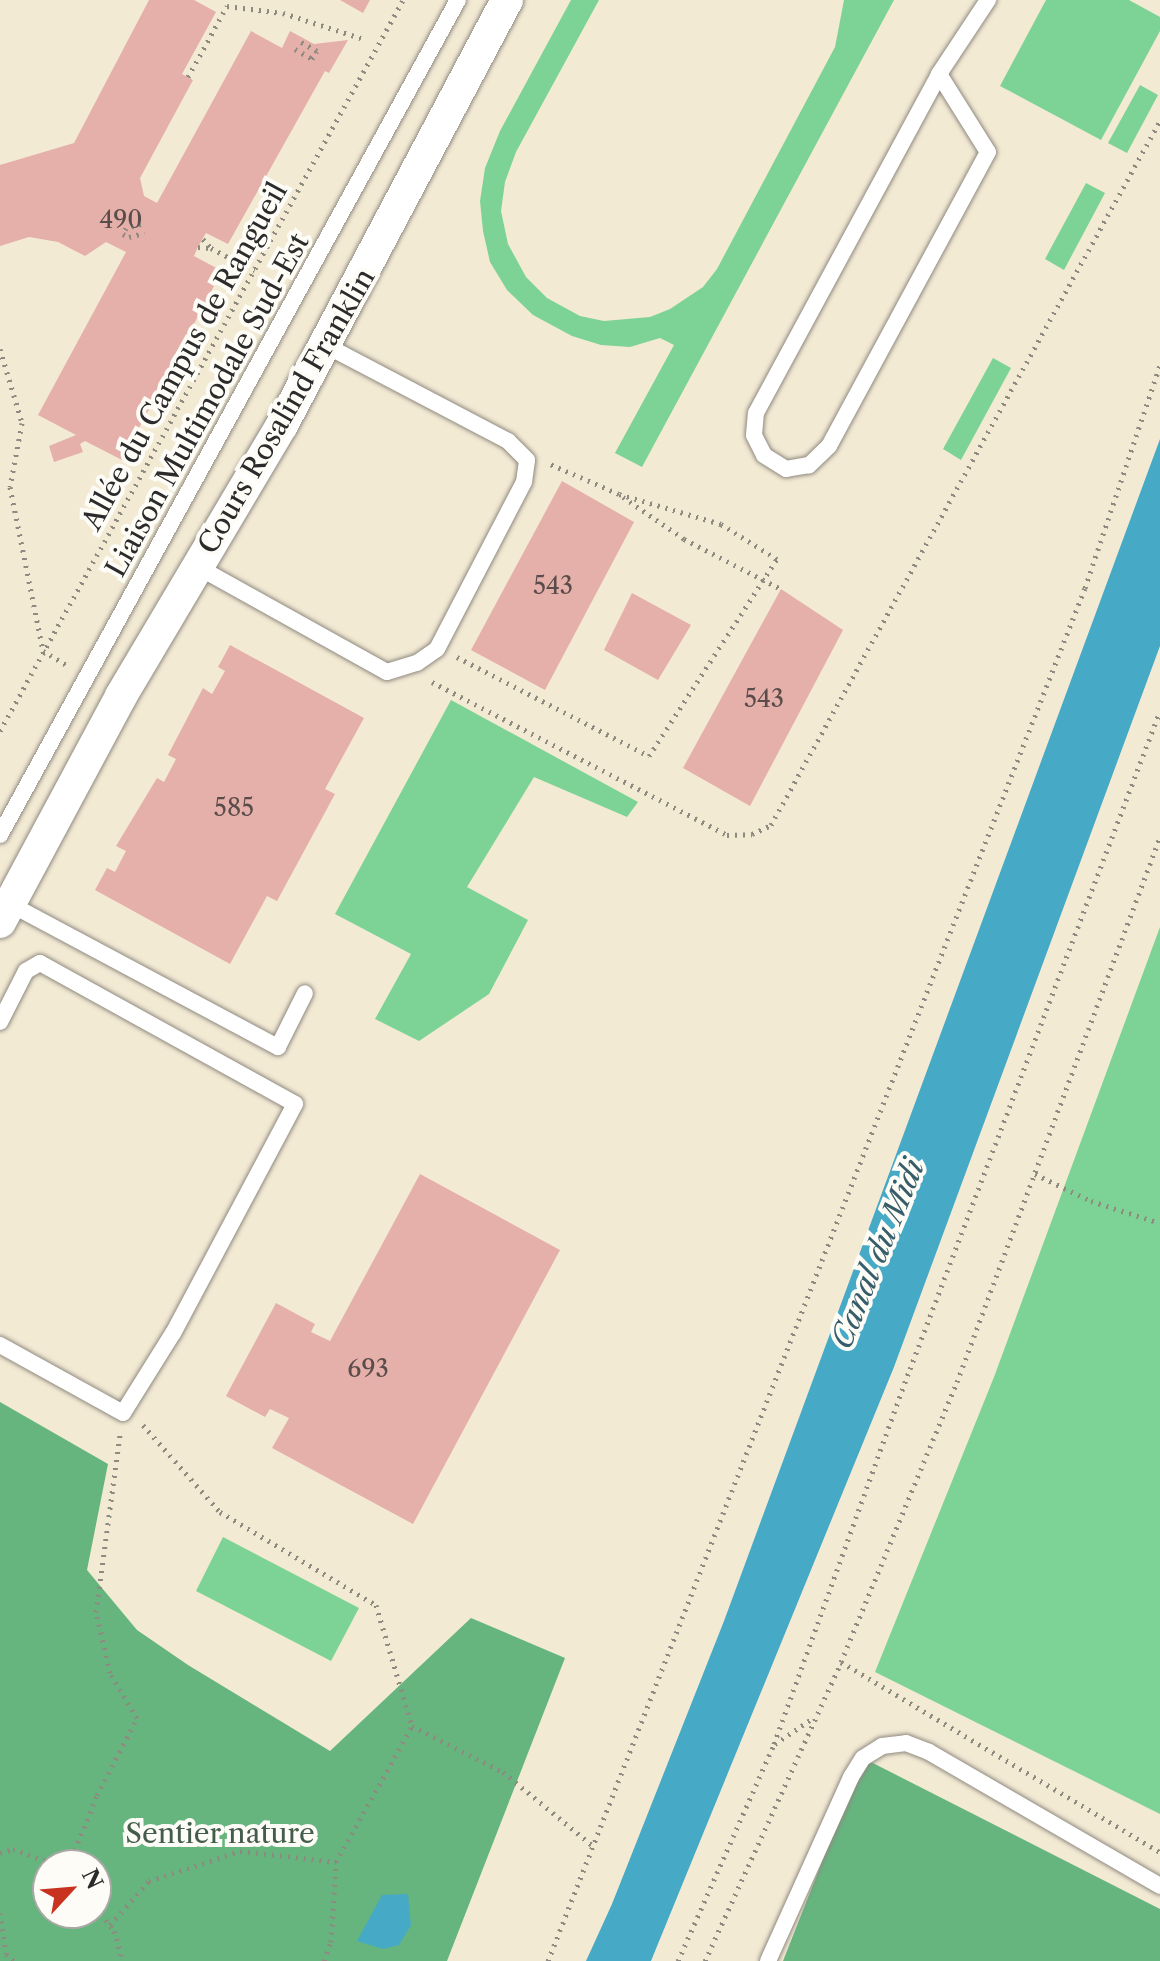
<!DOCTYPE html>
<html>
<head>
<meta charset="utf-8">
<style>
  body { margin:0 }
  #map { position:relative; width:1160px; height:1961px; overflow:hidden; background:#f3ead4; font-family:"Libre Caslon Text",serif }
  div>[style] { position:absolute }
  [style*='--x'] { left:calc(var(--x)*1px); top:calc(var(--y)*1px); width:calc(var(--w)*1px); rotate:calc(var(--a)*1deg) }
  .green>* { inset:0; background:#7dd396 }
  .forest>* { inset:0; background:#66b57f }
  .water>* { inset:0; background:#46a9c6 }
  .building>* { inset:0; background:#e5b0a9 }
  .path>* { height:5px; margin-top:-2.5px; transform-origin:0; background:repeating-linear-gradient(90deg,#8f8a80 0 2px,transparent 0 8px) }
  .roads { filter:drop-shadow(0 0 2px #8f8a80) drop-shadow(0 0 2px #8f8a80) }
  .service>* { height:16px; margin:-8px; padding:0 8px; transform-origin:8px; border-radius:8px; background:#fff }
  .minor>* { height:32px; margin:-16px; padding:0 16px; transform-origin:16px; border-radius:16px; background:#fff }
  .path-bridge>* { height:5px; margin-top:-2.5px; transform-origin:0; background:repeating-linear-gradient(90deg,#8f8a80 0 2px,transparent 0 8px) }
  span { translate:-50% -50%; white-space:nowrap; text-align:center; line-height:1.15; -webkit-text-stroke:8px #fdfcf7; paint-order:stroke }
  .number-label { font-size:24px; color:#5a4c4a }
  .number-label span { -webkit-text-stroke-width:0 }
  .street-label { font-size:28px; color:#2b2b2b }
  .park-label { font-size:28px; color:#445d4b }
  .water-label { font-size:30px; color:#365d69; font-style:italic }
  .north { position:absolute; left:32px; top:1849px; width:80px; height:80px; box-sizing:border-box; background:#fdfcf7; border:2px solid #a9a8a5; border-radius:50%; rotate:64deg; font-size:22px; font-weight:700; line-height:32px; text-align:center; color:#2b2b2b }
  .north::after { content:''; display:block; margin:auto; width:28px; height:36px; background:#c8321e; clip-path:polygon(50% 0,100% 100%,50% 72%,0 100%) }
</style>
</head>
<body>
<div id="map">
  <div class="green">
    <div style="clip-path:polygon(571px 0,599px 0,516px 152px,505px 182px,501px 211px,508px 244px,526px 277px,547px 298px,580px 316px,604px 321px,650px 317px,670px 309px,703px 287px,717px 269px,835px 47px,844px 0,894px 0,642px 467px,615px 453px,674px 345px,660px 338px,630px 347px,601px 345px,572px 336px,533px 315px,507px 290px,490px 262px,483px 231px,480px 201px,485px 168px,500px 131px)"></div>
    <div style="clip-path:polygon(1046px 0,1129px 0,1160px 17px,1160px 31px,1101px 140px,1000px 86px)"></div>
    <div style="clip-path:polygon(1140px 85px,1158px 95px,1127px 153px,1108px 143px)"></div>
    <div style="clip-path:polygon(1086px 183px,1105px 193px,1064px 270px,1045px 259px)"></div>
    <div style="clip-path:polygon(993px 358px,1011px 368px,961px 460px,943px 449px)"></div>
    <div style="clip-path:polygon(451px 700px,638px 802px,627px 817px,534px 777px,467px 887px,528px 920px,489px 994px,419px 1041px,375px 1019px,411px 954px,335px 914px)"></div>
    <div style="clip-path:polygon(1160px 927px,1160px 1814px,875px 1672px,994px 1377px)"></div>
    <div style="clip-path:polygon(223px 1537px,359px 1608px,331px 1661px,196px 1591px)"></div>
  </div>
  <div class="forest">
    <div style="clip-path:polygon(evenodd,0 1402px,108px 1464px,87px 1570px,137px 1630px,188px 1665px,330px 1751px,471px 1618px,565px 1658px,447px 1961px,0 1961px,0 1402px,48px 1865px,96px 1865px,96px 1913px,48px 1913px,48px 1865px)"></div>
    <div style="clip-path:polygon(863px 1758px,1160px 1909px,1160px 1961px,783px 1961px)"></div>
  </div>
  <div class="water">
    <div style="clip-path:polygon(1160px 439px,1160px 646px,894px 1367px,651px 1961px,586px 1961px,612px 1904px,724px 1621px)"></div>
    <div style="clip-path:polygon(408px 1894px,411px 1925px,399px 1945px,383px 1949px,357px 1941px,382px 1895px)"></div>
  </div>
  <div class="building">
    <div style="clip-path:polygon(149px 0,194px 0,216px 12px,182px 74px,193px 80px,140px 178px,144px 196px,157px 203px,251px 31px,282px 48px,290px 31px,314px 44px,348px 40px,329px 73px,325px 71px,228px 244px,206px 233px,198px 247px,194px 256px,222px 271px,122px 460px,85px 441px,80px 444px,83px 452px,54px 462px,49px 446px,76px 435px,38px 415px,126px 252px,106px 242px,85px 256px,58px 242px,29px 237px,0 246px,0 165px,74px 143px)"></div>
    <div style="clip-path:polygon(340px 0,370px 0,363px 13px)"></div>
    <div style="clip-path:polygon(562px 481px,634px 522px,545px 690px,471px 650px)"></div>
    <div style="clip-path:polygon(781px 589px,843px 630px,750px 806px,683px 768px)"></div>
    <div style="clip-path:polygon(632px 593px,691px 625px,658px 680px,604px 650px)"></div>
    <div style="clip-path:polygon(230px 645px,364px 718px,325px 789px,335px 794px,277px 901px,267px 896px,230px 964px,95px 890px,107px 868px,115px 872px,126px 851px,116px 846px,157px 778px,164px 782px,176px 759px,168px 755px,203px 688px,212px 694px,225px 671px,218px 667px)"></div>
    <div style="clip-path:polygon(420px 1174px,560px 1250px,413px 1524px,272px 1448px,289px 1418px,270px 1409px,265px 1417px,226px 1396px,276px 1303px,315px 1324px,311px 1332px,330px 1341px)"></div>
  </div>
  <div class="path">
    <div style="--x:295;--y:49;--w:20;--a:30"></div>
    <div style="--x:312;--y:59;--w:9;--a:-58"></div>
    <div style="--x:317;--y:51;--w:20;--a:-150"></div>
    <div style="--x:188;--y:77;--w:81;--a:-61.2"></div>
    <div style="--x:227;--y:6;--w:56;--a:7.1"></div>
    <div style="--x:283;--y:13;--w:82;--a:17.8"></div>
    <div style="--x:141;--y:224;--w:16;--a:165"></div>
    <div style="--x:126;--y:228;--w:7;--a:117"></div>
    <div style="--x:123;--y:234;--w:7;--a:27"></div>
    <div style="--x:129;--y:237;--w:16;--a:-15"></div>
    <div style="--x:203;--y:239;--w:12;--a:48"></div>
    <div style="--x:211;--y:248;--w:49;--a:28.1"></div>
    <div style="--x:198;--y:247;--w:12;--a:5"></div>
    <div style="--x:0;--y:349;--w:77;--a:73.4"></div>
    <div style="--x:22;--y:423;--w:65;--a:100.6"></div>
    <div style="--x:10;--y:487;--w:167;--a:78.6"></div>
    <div style="--x:43;--y:651;--w:29;--a:31"></div>
    <div style="--x:623;--y:497;--w:74;--a:34.5"></div>
    <div style="--x:457;--y:657;--w:216;--a:27.3"></div>
    <div style="--x:649;--y:756;--w:235;--a:-57"></div>
    <div style="--x:777;--y:559;--w:66;--a:-148"></div>
    <div style="--x:721;--y:524;--w:106;--a:-163.6"></div>
    <div style="--x:619;--y:494;--w:77;--a:-156.4"></div>
    <div style="--x:432;--y:682;--w:332;--a:27.4"></div>
    <div style="--x:727;--y:835;--w:25;--a:-2"></div>
    <div style="--x:752;--y:834;--w:21;--a:-25"></div>
    <div style="--x:771;--y:825;--w:804;--a:-61.08"></div>
    <div style="--x:0;--y:731;--w:835;--a:-61.13"></div>
    <div style="--x:1035;--y:1174;--w:62;--a:25.7"></div>
    <div style="--x:1091;--y:1201;--w:72;--a:17.7"></div>
    <div style="--x:143;--y:1425;--w:116;--a:48.5"></div>
    <div style="--x:220;--y:1512;--w:182;--a:30.8"></div>
    <div style="--x:376;--y:1605;--w:126;--a:73.4"></div>
    <div style="--x:841;--y:1662;--w:371;--a:30.8"></div>
    <div style="--x:775;--y:1744;--w:46;--a:-34.4"></div>
    <div style="--x:0;--y:1853;--w:14;--a:-17"></div>
    <div style="--x:13;--y:1849;--w:47;--a:20"></div>
    <div style="--x:69;--y:1865;--w:75;--a:-68.2"></div>
    <div style="--x:97;--y:1795;--w:87;--a:-62.5"></div>
    <div style="--x:137;--y:1718;--w:52;--a:-121"></div>
    <div style="--x:110;--y:1673;--w:63;--a:-102.9"></div>
    <div style="--x:96;--y:1612;--w:179;--a:-82.3"></div>
    <div style="--x:96;--y:1907;--w:30;--a:53"></div>
    <div style="--x:114;--y:1931;--w:24;--a:73"></div>
    <div style="--x:121;--y:1954;--w:7;--a:106"></div>
    <div style="--x:0;--y:1913;--w:41;--a:81.7"></div>
    <div style="--x:6;--y:1954;--w:11;--a:41"></div>
    <div style="--x:110;--y:1925;--w:59;--a:-48.4"></div>
    <div style="--x:149;--y:1881;--w:96;--a:-18.2"></div>
    <div style="--x:240;--y:1851;--w:97;--a:6.5"></div>
    <div style="--x:336;--y:1862;--w:156;--a:-60.8"></div>
    <div style="--x:412;--y:1726;--w:102;--a:26.8"></div>
    <div style="--x:503;--y:1772;--w:117;--a:39.4"></div>
    <div style="--x:324;--y:1961;--w:20;--a:-70"></div>
    <div style="--x:331;--y:1942;--w:80;--a:-86.4"></div>
    <div style="--x:548;--y:1961;--w:1474;--a:-68.64"></div>
    <div style="--x:1085;--y:588;--w:235;--a:-71.4"></div>
    <div style="--x:678;--y:1961;--w:237;--a:-66.1"></div>
    <div style="--x:774;--y:1744;--w:399;--a:-70.1"></div>
    <div style="--x:910;--y:1369;--w:704;--a:-69.2"></div>
    <div style="--x:705;--y:1961;--w:328;--a:-65.5"></div>
    <div style="--x:841;--y:1662;--w:303;--a:-67.5"></div>
    <div style="--x:957;--y:1382;--w:582;--a:-69.57"></div>
  </div>
  <div class="roads">
    <div class="service">
      <div style="--x:939;--y:74;--w:92;--a:57.9"></div>
      <div style="--x:988;--y:152;--w:334;--a:118.4"></div>
      <div style="--x:829;--y:446;--w:28;--a:136"></div>
      <div style="--x:809;--y:465;--w:23;--a:170"></div>
      <div style="--x:786;--y:469;--w:26;--a:-148"></div>
      <div style="--x:764;--y:455;--w:22;--a:-117"></div>
      <div style="--x:754;--y:435;--w:22;--a:-85"></div>
      <div style="--x:756;--y:413;--w:385;--a:-61.6"></div>
      <div style="--x:939;--y:74;--w:89;--a:-56.5"></div>
      <div style="--x:198;--y:567;--w:216;--a:29.1"></div>
      <div style="--x:387;--y:672;--w:31;--a:-17"></div>
      <div style="--x:417;--y:663;--w:24;--a:-35"></div>
      <div style="--x:437;--y:649;--w:188;--a:-62.5"></div>
      <div style="--x:524;--y:482;--w:22;--a:-82"></div>
      <div style="--x:527;--y:460;--w:27;--a:-135"></div>
      <div style="--x:508;--y:441;--w:207;--a:-152.3"></div>
      <div style="--x:0;--y:835;--w:952;--a:-61.26"></div>
      <div style="--x:10;--y:904;--w:304;--a:28.1"></div>
      <div style="--x:278;--y:1047;--w:60;--a:-63.4"></div>
      <div style="--x:0;--y:1022;--w:57;--a:-63"></div>
      <div style="--x:26;--y:971;--w:16;--a:-30"></div>
      <div style="--x:40;--y:963;--w:291;--a:28.9"></div>
      <div style="--x:295;--y:1104;--w:259;--a:118"></div>
      <div style="--x:173;--y:1333;--w:94;--a:122"></div>
      <div style="--x:123;--y:1413;--w:141;--a:-151.1"></div>
      <div style="--x:768;--y:1961;--w:202;--a:-65.7"></div>
      <div style="--x:851;--y:1777;--w:22;--a:-58"></div>
      <div style="--x:863;--y:1758;--w:22;--a:-32"></div>
      <div style="--x:882;--y:1746;--w:24;--a:-7"></div>
      <div style="--x:906;--y:1743;--w:25;--a:21"></div>
      <div style="--x:929;--y:1752;--w:267;--a:30.1"></div>
    </div>
    <div class="minor">
      <div style="--x:0;--y:922;--w:256;--a:-61.8"></div>
      <div style="--x:121;--y:696;--w:315;--a:-59.3"></div>
      <div style="--x:282;--y:425;--w:481;--a:-62.1"></div>
    </div>
  </div>
  <div class="path-bridge">
    <div style="--x:684;--y:539;--w:109;--a:27.3"></div>
  </div>
  <div class="number-label">
    <span style="left:121px;top:220px">490</span>
    <span style="left:553px;top:586px">543</span>
    <span style="left:764px;top:699px">543</span>
    <span style="left:234px;top:808px">585</span>
    <span style="left:368px;top:1369px">693</span>
  </div>
  <div class="street-label">
    <span style="left:184px;top:356px;rotate:-61deg">Allée du Campus de Rangueil</span>
    <span style="left:207px;top:405px;rotate:-61deg">Liaison Multimodale Sud-Est</span>
    <span style="left:286px;top:411px;rotate:-60deg">Cours Rosalind Franklin</span>
  </div>
  <div class="park-label">
    <span style="left:220px;top:1833px">Sentier nature</span>
  </div>
  <div class="water-label">
    <span style="left:878px;top:1254px;rotate:-68deg">Canal du Midi</span>
  </div>
  <div class="north">N</div>
</div>
</body>
</html>
